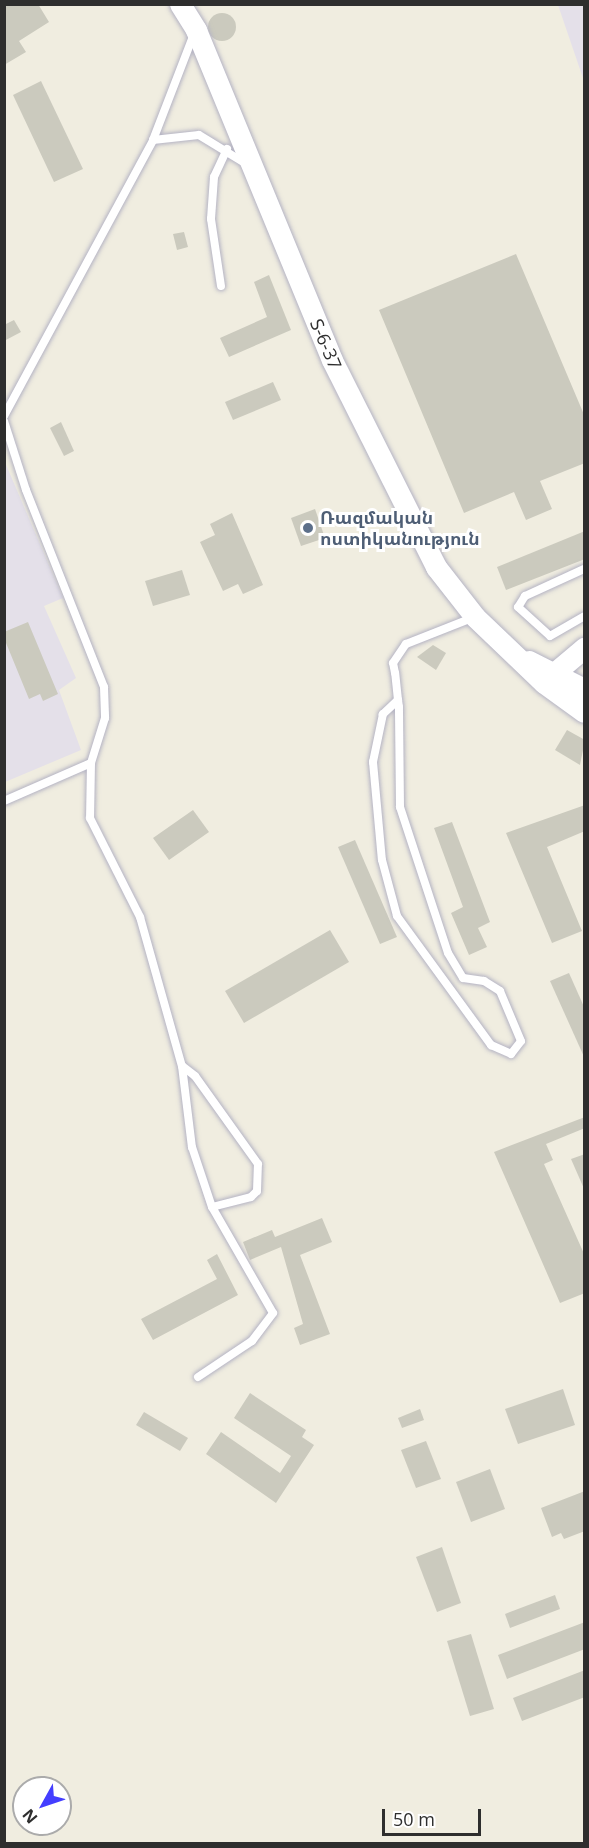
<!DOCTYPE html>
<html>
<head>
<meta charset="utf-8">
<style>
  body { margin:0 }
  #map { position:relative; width:589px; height:1848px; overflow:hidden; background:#f0ede0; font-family:"Open Sans","Noto Sans Armenian",sans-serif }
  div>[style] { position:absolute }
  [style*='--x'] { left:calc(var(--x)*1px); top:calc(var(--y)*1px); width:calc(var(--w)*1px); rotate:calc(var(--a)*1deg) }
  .industrial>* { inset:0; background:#e4e0e9 }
  .building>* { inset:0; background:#cbcabe }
  .round { border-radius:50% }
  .roads { filter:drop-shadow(0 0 2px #b4b3c3) drop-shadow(0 0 2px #b4b3c3) }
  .lane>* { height:8px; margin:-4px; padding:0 4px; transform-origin:4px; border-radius:4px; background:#fff }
  .secondary>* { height:21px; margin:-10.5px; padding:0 10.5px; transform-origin:10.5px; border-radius:10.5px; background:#fff }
  .dots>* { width:16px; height:16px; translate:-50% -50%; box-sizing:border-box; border:3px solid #fff; border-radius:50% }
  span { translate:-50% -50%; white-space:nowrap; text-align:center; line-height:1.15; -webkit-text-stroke:6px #fff; paint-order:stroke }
  .street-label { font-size:18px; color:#2e2e2e }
  .service-label { font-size:18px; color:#4e5e75; font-weight:700 }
  .left { translate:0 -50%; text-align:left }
  .frame { position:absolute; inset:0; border:6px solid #2e2e2e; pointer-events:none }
  .north { position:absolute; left:12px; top:1776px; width:60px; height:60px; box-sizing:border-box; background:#fff; border:2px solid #ababab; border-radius:50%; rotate:230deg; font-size:16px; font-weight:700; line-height:24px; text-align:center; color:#2e2e2e }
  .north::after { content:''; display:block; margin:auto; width:21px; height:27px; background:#443eff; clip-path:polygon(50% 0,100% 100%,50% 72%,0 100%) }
  .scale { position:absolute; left:382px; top:1809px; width:99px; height:27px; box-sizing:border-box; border:3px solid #2e2e2e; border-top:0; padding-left:8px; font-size:18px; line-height:21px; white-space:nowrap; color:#2e2e2e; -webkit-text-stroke:4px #fff; paint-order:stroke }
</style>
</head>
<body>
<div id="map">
  <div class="industrial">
    <div style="clip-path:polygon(558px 5px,584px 5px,584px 81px)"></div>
    <div style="clip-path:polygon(4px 460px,63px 598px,44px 606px,76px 678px,59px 690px,81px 750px,5px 782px)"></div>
  </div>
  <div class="building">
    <div style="clip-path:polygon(4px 4px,38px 4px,49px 22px,19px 41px,26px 52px,4px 65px)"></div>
    <div class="round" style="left:208px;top:13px;width:28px;height:28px"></div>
    <div style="clip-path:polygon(41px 81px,83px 169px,54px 182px,13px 95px)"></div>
    <div style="clip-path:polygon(184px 232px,188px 247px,177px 250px,173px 234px)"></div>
    <div style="clip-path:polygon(516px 254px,585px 417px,585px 463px,540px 481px,552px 509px,526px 520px,514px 492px,464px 513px,379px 310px)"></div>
    <div style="clip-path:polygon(269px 275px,291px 330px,229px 357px,220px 338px,267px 317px,254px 282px)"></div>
    <div style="clip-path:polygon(14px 320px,21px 332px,4px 341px,4px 325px)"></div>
    <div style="clip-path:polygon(273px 382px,281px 400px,233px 420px,225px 402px)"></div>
    <div style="clip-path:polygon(61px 422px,74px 451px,64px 456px,50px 428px)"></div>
    <div style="clip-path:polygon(315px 509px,325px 538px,301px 546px,291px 518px)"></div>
    <div style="clip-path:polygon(232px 513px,263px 585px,243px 594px,238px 584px,223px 591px,200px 542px,215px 535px,210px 524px)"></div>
    <div style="clip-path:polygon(585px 531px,585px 559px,506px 590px,497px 567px)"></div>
    <div style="clip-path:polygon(182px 570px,190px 595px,153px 606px,145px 581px)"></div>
    <div style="clip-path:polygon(28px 622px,58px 694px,43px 701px,40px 694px,29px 699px,4px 638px,4px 632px)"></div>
    <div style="clip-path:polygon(433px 645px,446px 653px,436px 670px,417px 657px)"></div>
    <div style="clip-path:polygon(567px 730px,585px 740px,580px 765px,555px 750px)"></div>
    <div style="clip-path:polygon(585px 805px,585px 831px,547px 847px,582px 931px,552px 943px,506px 833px)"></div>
    <div style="clip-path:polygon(193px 810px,209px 832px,169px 860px,153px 838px)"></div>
    <div style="clip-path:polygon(452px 822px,490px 922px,478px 928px,487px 947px,469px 955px,451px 913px,463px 907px,434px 828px)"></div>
    <div style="clip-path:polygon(355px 840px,397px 937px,380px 944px,338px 847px)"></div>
    <div style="clip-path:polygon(330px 930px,349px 962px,244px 1023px,225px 991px)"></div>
    <div style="clip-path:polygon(569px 973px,585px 1009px,585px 1059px,550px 981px)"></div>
    <div style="clip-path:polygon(585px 1117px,585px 1128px,546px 1144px,553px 1160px,544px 1164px,585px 1256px,585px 1293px,560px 1303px,494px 1152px)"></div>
    <div style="clip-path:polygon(585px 1154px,585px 1191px,571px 1159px)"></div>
    <div style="clip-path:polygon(322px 1218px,332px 1242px,300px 1255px,330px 1334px,300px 1345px,294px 1328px,303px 1324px,281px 1247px,250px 1260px,243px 1242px,272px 1230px,275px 1237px)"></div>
    <div style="clip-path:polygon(217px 1254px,238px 1295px,153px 1340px,141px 1319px,217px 1279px,207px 1260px)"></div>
    <div style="clip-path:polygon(563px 1389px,575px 1425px,518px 1444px,505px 1409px)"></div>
    <div style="clip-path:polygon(250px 1393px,306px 1430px,302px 1437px,314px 1445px,276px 1503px,206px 1454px,221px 1432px,280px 1473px,291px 1456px,234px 1418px)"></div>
    <div style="clip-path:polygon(420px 1409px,424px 1420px,402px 1428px,398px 1418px)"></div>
    <div style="clip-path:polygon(144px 1412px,188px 1438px,180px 1451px,136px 1425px)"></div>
    <div style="clip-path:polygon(426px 1441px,441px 1479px,416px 1488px,401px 1450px)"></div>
    <div style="clip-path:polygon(490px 1469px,505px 1509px,471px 1522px,456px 1482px)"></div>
    <div style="clip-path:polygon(585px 1491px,585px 1531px,564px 1539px,561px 1533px,552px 1537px,541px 1508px)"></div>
    <div style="clip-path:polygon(442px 1547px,461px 1603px,437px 1612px,416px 1557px)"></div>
    <div style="clip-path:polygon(555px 1595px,560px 1609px,510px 1628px,505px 1614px)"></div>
    <div style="clip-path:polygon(585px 1622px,585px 1649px,507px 1679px,498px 1655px)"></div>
    <div style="clip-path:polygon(471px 1634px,494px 1709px,470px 1716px,447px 1641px)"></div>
    <div style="clip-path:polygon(585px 1670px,585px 1697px,522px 1721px,513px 1698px)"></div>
  </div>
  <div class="roads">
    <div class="lane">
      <div style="--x:153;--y:140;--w:46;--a:-6.2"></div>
      <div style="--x:199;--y:135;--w:52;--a:31.5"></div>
      <div style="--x:221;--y:286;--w:68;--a:-98.5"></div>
      <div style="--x:211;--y:219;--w:42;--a:-85.9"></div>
      <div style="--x:214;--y:177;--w:31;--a:-65"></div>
      <div style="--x:4;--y:416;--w:314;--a:-61.6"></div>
      <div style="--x:153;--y:140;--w:114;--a:-68.9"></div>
      <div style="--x:4;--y:421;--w:72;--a:72.3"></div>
      <div style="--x:26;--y:490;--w:212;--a:68.4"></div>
      <div style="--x:104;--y:687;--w:31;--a:88"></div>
      <div style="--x:105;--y:718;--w:47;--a:107.3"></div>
      <div style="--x:91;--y:763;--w:95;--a:156.4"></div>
      <div style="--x:584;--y:569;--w:65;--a:155.4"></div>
      <div style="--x:525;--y:596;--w:13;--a:122"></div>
      <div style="--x:518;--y:607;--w:43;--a:42.2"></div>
      <div style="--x:550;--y:636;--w:39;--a:-30"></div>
      <div style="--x:398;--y:700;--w:21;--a:137"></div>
      <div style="--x:383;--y:714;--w:49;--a:101.8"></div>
      <div style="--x:373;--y:762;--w:98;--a:84.8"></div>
      <div style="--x:382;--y:860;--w:58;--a:75"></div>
      <div style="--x:397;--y:916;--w:160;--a:53.9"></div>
      <div style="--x:491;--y:1045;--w:22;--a:24"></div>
      <div style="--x:511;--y:1054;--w:16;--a:-52"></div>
      <div style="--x:521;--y:1041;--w:54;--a:-112.8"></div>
      <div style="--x:500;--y:991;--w:19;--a:-148"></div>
      <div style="--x:484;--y:981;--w:21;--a:-172"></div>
      <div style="--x:463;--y:978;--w:29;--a:-121"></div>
      <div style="--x:448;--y:953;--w:154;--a:-108.2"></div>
      <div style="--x:400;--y:807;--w:100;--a:-90.6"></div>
      <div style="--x:399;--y:707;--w:7;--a:-98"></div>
      <div style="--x:398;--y:700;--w:27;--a:-96"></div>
      <div style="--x:395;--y:673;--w:10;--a:-101"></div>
      <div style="--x:393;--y:663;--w:23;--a:-56"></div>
      <div style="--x:406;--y:644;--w:71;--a:-21.5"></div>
      <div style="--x:91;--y:763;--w:55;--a:91"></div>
      <div style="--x:90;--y:818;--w:111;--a:63.2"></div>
      <div style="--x:140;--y:917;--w:155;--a:74.3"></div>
      <div style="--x:182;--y:1066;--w:82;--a:83"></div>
      <div style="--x:192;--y:1147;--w:63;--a:71.6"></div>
      <div style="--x:212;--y:1207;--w:40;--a:-14.4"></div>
      <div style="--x:251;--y:1197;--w:8;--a:-45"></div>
      <div style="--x:257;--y:1191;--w:27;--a:-88"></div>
      <div style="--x:258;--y:1164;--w:108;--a:-125.6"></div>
      <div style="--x:195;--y:1076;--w:16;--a:-142"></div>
      <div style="--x:198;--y:1377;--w:65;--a:-33.7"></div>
      <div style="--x:252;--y:1341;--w:35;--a:-53"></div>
      <div style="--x:273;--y:1313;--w:122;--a:-119.9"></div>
    </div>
    <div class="secondary">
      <div style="--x:180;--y:4;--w:31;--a:58"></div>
      <div style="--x:196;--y:30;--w:357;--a:67.6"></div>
      <div style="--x:332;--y:360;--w:232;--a:63.3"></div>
      <div style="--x:436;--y:567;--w:63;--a:52"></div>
      <div style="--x:475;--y:617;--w:95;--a:43.7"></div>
      <div style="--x:544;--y:683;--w:49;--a:35.9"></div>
      <div style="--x:529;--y:661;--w:62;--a:27"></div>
      <div style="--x:546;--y:680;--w:50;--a:-40.1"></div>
    </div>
  </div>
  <div class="dots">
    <div style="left:308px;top:528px;background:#5c6f8a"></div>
  </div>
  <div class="street-label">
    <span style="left:326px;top:344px;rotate:67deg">Տ-6-37</span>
  </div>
  <div class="service-label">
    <span class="left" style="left:320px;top:528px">Ռազմական<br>ոստիկանություն</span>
  </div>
  <div class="frame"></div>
  <div class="north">N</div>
  <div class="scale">50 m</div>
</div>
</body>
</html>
